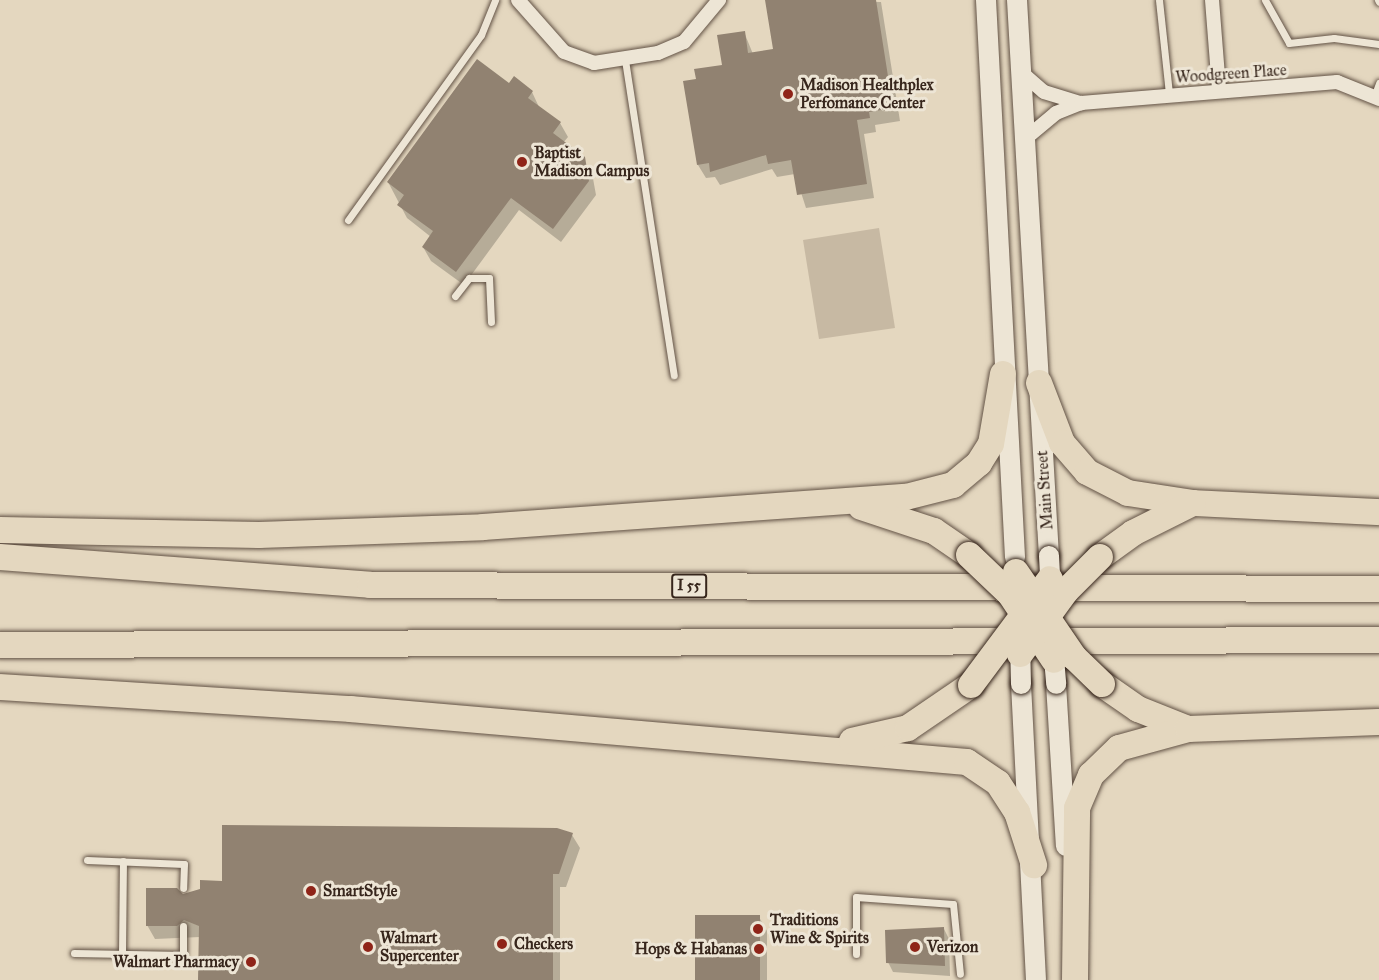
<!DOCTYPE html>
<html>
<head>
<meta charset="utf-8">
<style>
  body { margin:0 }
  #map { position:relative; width:1379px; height:980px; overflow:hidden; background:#e4d7bf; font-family:"IM FELL Great Primer",serif }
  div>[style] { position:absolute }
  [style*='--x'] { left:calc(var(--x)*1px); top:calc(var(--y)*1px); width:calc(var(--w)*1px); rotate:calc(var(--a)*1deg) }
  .green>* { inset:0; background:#c7b9a3 }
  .shadow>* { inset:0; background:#0003 }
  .building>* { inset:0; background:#918271 }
  .roads { filter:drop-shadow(0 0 2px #625245) drop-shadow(0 0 2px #625245) }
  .service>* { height:7px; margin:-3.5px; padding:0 3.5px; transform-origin:3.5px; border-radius:3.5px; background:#ede5d5 }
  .minor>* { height:14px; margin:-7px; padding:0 7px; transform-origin:7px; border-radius:7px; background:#ede5d5 }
  .secondary>* { height:20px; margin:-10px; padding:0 10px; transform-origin:10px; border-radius:10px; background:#ede5d5 }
  .motorway>* { height:26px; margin:-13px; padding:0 13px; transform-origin:13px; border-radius:13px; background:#e4d7bf }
  .bridges { filter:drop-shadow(0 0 2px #37261c) drop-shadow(0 0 2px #37261c) }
  .secondary-bridge>* { height:20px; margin:-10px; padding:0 10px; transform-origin:10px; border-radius:10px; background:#ede5d5 }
  .motorway-bridge>* { height:26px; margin:-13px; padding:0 13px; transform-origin:13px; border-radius:13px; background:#e4d7bf }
  .dots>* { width:16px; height:16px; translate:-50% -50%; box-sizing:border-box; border:3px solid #ede5d5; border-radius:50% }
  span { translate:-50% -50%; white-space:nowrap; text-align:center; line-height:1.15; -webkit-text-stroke:6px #ede5d5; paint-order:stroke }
  .shield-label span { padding:2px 4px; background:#ede5d5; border:2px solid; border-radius:4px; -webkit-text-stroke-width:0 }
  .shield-label { font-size:15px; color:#37261c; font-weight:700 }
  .street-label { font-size:16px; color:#37261c }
  .poi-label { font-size:16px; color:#37261c; font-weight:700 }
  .left { translate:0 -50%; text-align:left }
  .right { translate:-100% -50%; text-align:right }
</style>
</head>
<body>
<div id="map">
  <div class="green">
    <div style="clip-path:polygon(879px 228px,895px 328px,819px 339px,803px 240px)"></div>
  </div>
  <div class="shadow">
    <div style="clip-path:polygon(767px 0,881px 2px,900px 121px,875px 125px,876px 132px,864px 134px,874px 198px,806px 208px,795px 174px,777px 177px,772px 169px,720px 185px,715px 177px,706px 178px,698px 165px,724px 66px,744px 32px,753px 54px,775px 50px)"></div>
    <div style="clip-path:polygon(509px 85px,532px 92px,539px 107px,560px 123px,568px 137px,563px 143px,592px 173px,596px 195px,561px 242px,519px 210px,464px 285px,431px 261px,423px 247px,431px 237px,407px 218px,388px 182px)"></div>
    <div style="clip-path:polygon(572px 835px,580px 848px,566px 887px,560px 887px,560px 980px,200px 980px,200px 937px,155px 939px,147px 925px,183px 895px,223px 882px)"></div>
    <div style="clip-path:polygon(759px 917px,767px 931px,767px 980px,700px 980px)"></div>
    <div style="clip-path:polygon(944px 929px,949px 939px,950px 976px,893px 972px,888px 962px)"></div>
  </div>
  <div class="building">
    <div style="clip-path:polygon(765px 0,876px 0,893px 108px,869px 112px,870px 118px,857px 120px,867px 184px,797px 195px,791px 160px,768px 164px,766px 155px,710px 172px,709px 163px,697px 165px,683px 81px,696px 79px,694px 69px,722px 65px,717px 35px,745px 31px,748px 53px,773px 49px)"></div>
    <div style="clip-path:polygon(477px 59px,509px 83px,514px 76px,533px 91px,528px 98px,561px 122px,553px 133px,585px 157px,589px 181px,553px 229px,511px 198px,456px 272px,422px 247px,433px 231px,397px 205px,404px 195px,387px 182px)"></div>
    <div style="clip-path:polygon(222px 825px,557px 828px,573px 833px,559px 874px,553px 874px,553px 980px,198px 980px,199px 926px,184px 920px,177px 926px,146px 926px,146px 888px,177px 888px,183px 894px,200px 889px,200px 880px,222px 881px)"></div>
    <div style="clip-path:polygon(695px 915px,760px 915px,760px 980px,695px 980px)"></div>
    <div style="clip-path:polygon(944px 927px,945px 966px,886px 963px,885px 930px)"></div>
  </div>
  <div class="roads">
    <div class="service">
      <div style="--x:1159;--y:0;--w:95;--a:83.9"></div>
      <div style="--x:1265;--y:0;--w:49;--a:60.8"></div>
      <div style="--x:1289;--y:43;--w:45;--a:-6.3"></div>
      <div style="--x:1334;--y:38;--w:45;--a:7.6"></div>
      <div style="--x:1378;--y:0;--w:2;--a:63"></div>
      <div style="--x:625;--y:60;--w:319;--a:81.2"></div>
      <div style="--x:1374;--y:97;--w:15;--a:-70"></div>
      <div style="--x:348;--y:220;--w:228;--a:-54.3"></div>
      <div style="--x:481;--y:35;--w:38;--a:-68"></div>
      <div style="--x:455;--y:296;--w:23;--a:-52"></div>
      <div style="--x:469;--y:278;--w:20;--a:0"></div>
      <div style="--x:489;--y:278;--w:44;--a:87.4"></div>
      <div style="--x:87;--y:860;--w:97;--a:2.4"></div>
      <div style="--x:184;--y:864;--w:24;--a:92"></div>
      <div style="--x:74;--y:953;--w:109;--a:1.1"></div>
      <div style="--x:183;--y:955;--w:29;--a:-90"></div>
      <div style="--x:122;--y:954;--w:93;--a:-89.4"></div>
      <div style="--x:856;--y:954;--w:57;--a:-90"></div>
      <div style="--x:856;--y:897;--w:97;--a:4.1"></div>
      <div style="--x:953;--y:904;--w:70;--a:84.3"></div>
    </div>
    <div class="minor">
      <div style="--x:518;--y:0;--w:69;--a:48.5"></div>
      <div style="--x:564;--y:52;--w:32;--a:20"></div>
      <div style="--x:594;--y:63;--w:65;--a:-8.9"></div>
      <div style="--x:658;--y:53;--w:28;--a:-23"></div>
      <div style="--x:684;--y:42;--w:55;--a:-50.2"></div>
      <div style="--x:1212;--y:0;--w:89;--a:85.5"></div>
      <div style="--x:1021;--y:72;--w:30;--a:41"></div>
      <div style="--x:1044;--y:92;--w:39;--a:17"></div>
      <div style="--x:1025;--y:139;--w:40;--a:-40"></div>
      <div style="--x:1056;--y:113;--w:27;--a:-22"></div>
      <div style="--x:1081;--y:103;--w:257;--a:-4.7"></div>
      <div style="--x:1337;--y:82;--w:45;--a:22"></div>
    </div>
    <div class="secondary">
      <div style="--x:986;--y:0;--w:558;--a:87.02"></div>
      <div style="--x:1017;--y:0;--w:557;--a:86.71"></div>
      <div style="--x:1021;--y:684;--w:296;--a:87.1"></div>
      <div style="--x:1056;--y:684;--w:162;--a:86.5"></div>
    </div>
    <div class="motorway">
      <div style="--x:1039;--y:383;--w:64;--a:69"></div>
      <div style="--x:1062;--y:443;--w:38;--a:49"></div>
      <div style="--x:1087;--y:472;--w:46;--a:27.1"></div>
      <div style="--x:1128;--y:493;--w:66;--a:8.7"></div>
      <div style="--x:1193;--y:503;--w:186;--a:2.8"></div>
      <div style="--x:861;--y:507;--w:77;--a:18.2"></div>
      <div style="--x:934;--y:531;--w:42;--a:34.4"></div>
      <div style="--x:0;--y:530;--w:259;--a:1.1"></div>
      <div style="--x:259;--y:535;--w:224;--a:-2"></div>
      <div style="--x:483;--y:527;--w:424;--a:-4.1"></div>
      <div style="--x:906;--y:497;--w:49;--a:-14.3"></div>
      <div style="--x:953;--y:485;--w:34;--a:-40"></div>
      <div style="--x:979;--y:463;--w:22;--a:-58"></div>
      <div style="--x:991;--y:444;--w:71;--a:-80.3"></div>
      <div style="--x:0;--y:557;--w:371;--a:4.3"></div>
      <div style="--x:370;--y:585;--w:1009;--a:0.23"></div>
      <div style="--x:1100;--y:557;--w:41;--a:-36"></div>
      <div style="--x:1133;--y:533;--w:67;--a:-26.6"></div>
      <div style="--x:0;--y:645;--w:1379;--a:-0.21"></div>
      <div style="--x:1102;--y:684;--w:44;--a:34.8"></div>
      <div style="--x:1138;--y:709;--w:54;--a:21.8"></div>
      <div style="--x:0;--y:687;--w:351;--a:3.6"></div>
      <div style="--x:350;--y:709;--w:619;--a:4.91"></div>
      <div style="--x:967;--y:762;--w:37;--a:34"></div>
      <div style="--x:998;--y:783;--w:35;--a:57"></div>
      <div style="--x:1017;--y:812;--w:56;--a:72.2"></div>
      <div style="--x:852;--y:741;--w:57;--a:-13.1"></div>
      <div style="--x:908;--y:728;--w:76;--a:-34.3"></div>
      <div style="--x:1075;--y:980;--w:172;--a:-89.3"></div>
      <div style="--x:1077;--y:808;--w:36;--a:-67"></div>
      <div style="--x:1091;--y:775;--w:39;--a:-44"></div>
      <div style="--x:1119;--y:748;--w:72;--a:-15.4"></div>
      <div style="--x:1188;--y:729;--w:191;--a:-2.1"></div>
    </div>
  </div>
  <div class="bridges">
    <div class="secondary-bridge">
      <div style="--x:1049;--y:556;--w:35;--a:87"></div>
      <div style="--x:1020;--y:640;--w:44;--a:88.7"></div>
      <div style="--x:1053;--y:647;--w:37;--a:85"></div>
    </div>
    <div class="motorway-bridge">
      <div style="--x:969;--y:555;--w:57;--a:43.6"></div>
      <div style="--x:1010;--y:594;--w:79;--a:56.3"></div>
      <div style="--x:1016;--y:572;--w:103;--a:55.7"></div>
      <div style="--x:1074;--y:657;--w:39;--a:44"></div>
      <div style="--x:1020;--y:654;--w:78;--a:-53.9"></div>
      <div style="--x:1066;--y:591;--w:48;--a:-45"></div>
      <div style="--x:971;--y:685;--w:132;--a:-53.3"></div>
    </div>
  </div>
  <div class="dots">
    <div style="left:788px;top:94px;background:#8f2418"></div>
    <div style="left:522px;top:162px;background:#8f2418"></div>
    <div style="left:311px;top:891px;background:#8f2418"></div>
    <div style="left:758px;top:929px;background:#8f2418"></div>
    <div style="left:502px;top:944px;background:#8f2418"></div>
    <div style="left:368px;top:947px;background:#8f2418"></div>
    <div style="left:915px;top:947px;background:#8f2418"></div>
    <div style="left:759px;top:949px;background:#8f2418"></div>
    <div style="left:251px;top:962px;background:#8f2418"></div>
  </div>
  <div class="shield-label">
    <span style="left:689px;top:586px">I 55</span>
  </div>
  <div class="street-label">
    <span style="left:1231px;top:74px;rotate:-4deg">Woodgreen Place</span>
    <span style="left:1045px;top:490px;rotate:-94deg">Main Street</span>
  </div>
  <div class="poi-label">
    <span class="left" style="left:800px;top:94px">Madison Healthplex<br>Perfomance Center</span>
    <span class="left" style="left:534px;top:162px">Baptist<br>Madison Campus</span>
    <span class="left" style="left:323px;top:891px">SmartStyle</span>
    <span class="left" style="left:770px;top:929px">Traditions<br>Wine &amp; Spirits</span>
    <span class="left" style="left:380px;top:947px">Walmart<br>Supercenter</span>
    <span class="left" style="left:514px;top:944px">Checkers</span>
    <span class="left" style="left:927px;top:947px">Verizon</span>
    <span class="right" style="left:747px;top:949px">Hops &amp; Habanas</span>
    <span class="right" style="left:239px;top:962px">Walmart Pharmacy</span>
  </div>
</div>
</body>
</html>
